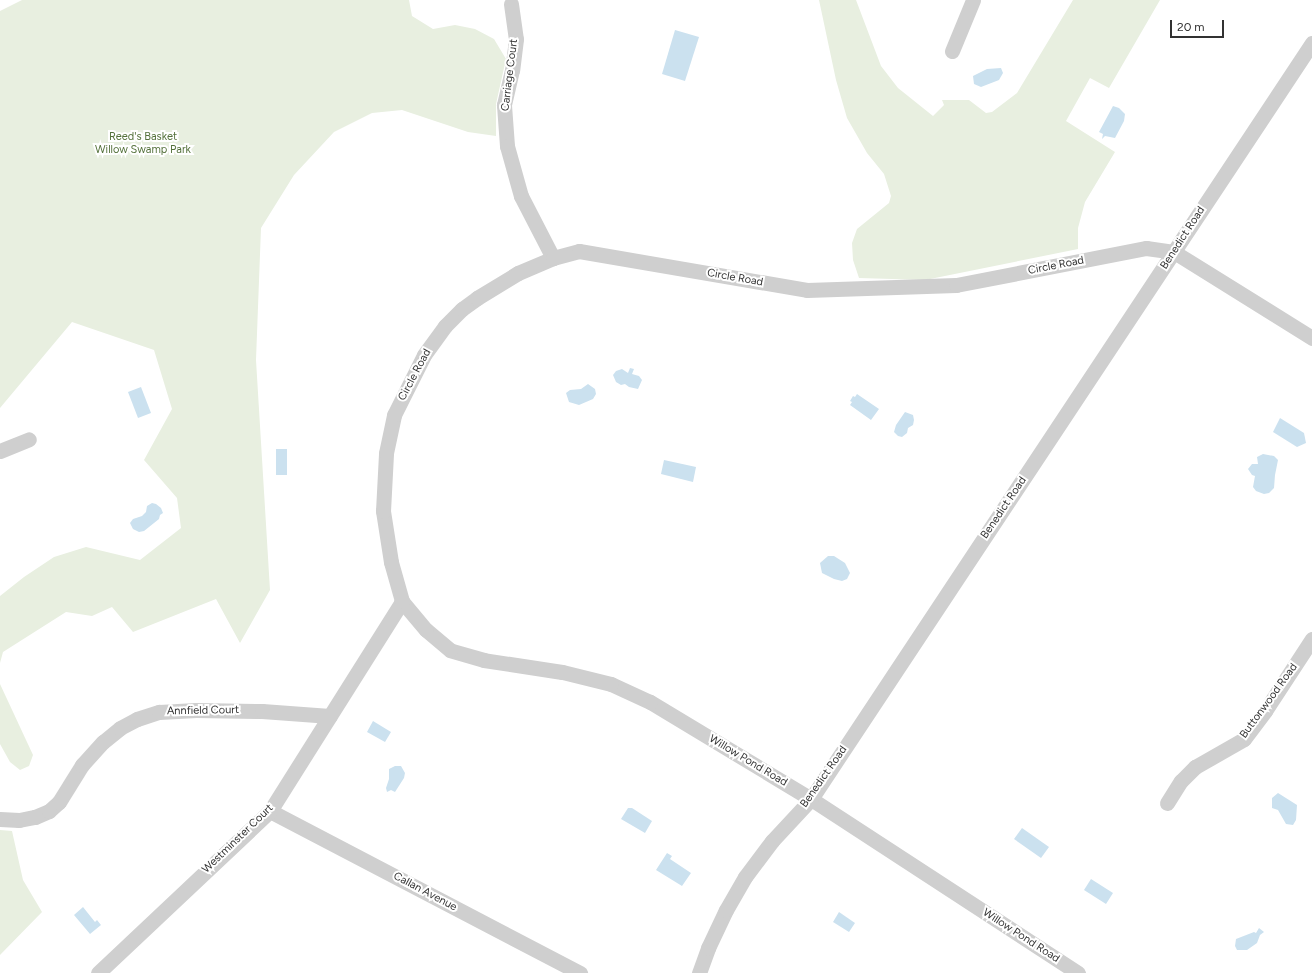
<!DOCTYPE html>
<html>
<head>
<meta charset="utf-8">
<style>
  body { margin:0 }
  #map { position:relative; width:1312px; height:973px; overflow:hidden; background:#fff; font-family:Figtree,sans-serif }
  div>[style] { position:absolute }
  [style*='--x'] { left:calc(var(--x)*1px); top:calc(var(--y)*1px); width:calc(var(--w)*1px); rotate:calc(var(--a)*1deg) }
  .green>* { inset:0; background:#e8efe0 }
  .water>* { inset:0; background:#cbe1ef }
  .minor>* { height:15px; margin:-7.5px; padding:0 7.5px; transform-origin:7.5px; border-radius:7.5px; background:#cfcfcf }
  span { translate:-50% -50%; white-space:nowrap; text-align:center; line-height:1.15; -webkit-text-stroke:4px #fff; paint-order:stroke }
  .street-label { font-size:11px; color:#323232 }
  .park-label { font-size:11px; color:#54713b }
  .scale { position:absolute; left:1170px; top:20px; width:54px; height:18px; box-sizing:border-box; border:2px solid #323232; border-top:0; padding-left:5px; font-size:12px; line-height:14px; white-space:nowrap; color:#323232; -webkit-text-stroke:3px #fff; paint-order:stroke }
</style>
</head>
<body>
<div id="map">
  <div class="green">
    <div style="clip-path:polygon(22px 0,409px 0,412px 16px,433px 29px,455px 25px,475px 29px,494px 39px,506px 59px,496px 104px,496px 136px,468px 132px,402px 110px,372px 113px,334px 132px,294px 175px,261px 228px,256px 360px,270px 590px,240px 643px,216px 599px,133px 632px,112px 607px,92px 616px,66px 612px,3px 652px,0 663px,0 596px,24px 577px,54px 557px,86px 547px,140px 560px,181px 528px,177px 498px,144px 460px,172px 409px,154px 350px,72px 322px,0 408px,0 11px)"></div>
    <div style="clip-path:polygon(819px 0,856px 0,881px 66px,898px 88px,933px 116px,944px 105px,942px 100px,969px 100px,986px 113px,992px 112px,1017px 93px,1073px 0,1160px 0,1109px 88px,1090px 78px,1066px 121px,1115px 152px,1085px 202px,1078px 228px,1078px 249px,925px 280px,859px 278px,853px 260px,852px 243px,857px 229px,889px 203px,891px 196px,884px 174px,867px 153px,847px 118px,836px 80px)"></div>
    <div style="clip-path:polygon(0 684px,33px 755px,29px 766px,20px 770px,10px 762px,0 744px)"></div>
    <div style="clip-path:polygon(0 830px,12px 831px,23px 880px,42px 912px,0 955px)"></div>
  </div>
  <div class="water">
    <div style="clip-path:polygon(675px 30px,699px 37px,685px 81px,662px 74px)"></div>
    <div style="clip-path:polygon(1001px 68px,1003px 73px,999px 80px,981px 87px,974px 84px,973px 76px,987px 69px)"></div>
    <div style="clip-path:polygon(1113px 106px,1119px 108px,1125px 114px,1124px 121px,1115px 138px,1105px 136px,1102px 139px,1103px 134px,1099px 132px)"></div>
    <div style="clip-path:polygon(630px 368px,634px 369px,632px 374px,639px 376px,642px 380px,638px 389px,629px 387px,625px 384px,621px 385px,616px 382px,613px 375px,616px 371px,622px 369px,628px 373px)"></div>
    <div style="clip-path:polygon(588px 384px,595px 389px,596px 394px,593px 399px,579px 405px,569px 402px,566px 393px,570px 390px,581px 389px)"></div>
    <div style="clip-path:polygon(141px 387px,151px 413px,138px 418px,128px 392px)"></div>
    <div style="clip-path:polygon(857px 394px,879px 409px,871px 420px,850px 405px,852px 402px,850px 401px,853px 396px,855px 397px)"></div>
    <div style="clip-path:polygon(905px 412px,913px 415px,914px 420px,913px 425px,908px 428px,907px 433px,902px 437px,898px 436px,894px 432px,896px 425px)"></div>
    <div style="clip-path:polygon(1280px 418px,1304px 433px,1306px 443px,1297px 447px,1273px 432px)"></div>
    <div style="clip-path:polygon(276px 449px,287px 449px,287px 475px,276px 475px)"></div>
    <div style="clip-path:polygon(1263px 454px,1274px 456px,1278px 460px,1275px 475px,1274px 488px,1269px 493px,1264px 494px,1256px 491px,1253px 487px,1255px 476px,1252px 475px,1248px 469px,1252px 464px,1258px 464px,1257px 457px)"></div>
    <div style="clip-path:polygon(664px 460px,696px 467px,693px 482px,661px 474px)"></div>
    <div style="clip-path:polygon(152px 503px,156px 504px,161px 508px,163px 513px,160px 515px,159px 519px,144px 531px,139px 532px,133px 529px,130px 523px,133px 519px,142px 516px,146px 512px,147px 506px)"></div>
    <div style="clip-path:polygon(828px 556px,834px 556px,845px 563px,850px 573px,847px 579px,842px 581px,834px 579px,822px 573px,820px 563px)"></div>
    <div style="clip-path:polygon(373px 721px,391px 732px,385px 742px,367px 732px)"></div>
    <div style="clip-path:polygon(395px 766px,401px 766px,405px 773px,404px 778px,395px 792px,391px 790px,387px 792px,386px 788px,389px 779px,389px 769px)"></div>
    <div style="clip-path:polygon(1278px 793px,1297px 805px,1296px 820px,1293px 825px,1286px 824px,1278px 810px,1272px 808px,1272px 798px)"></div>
    <div style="clip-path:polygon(628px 808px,632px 808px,652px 821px,645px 833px,621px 819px)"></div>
    <div style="clip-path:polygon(1022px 828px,1049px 847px,1041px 858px,1014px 839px)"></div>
    <div style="clip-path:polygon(667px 853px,672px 856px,670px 859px,691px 873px,682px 886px,656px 870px)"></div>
    <div style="clip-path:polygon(1091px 879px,1113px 893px,1106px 904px,1084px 890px)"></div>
    <div style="clip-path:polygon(83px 907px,95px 922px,97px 920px,101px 925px,90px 934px,74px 915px)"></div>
    <div style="clip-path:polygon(839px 912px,855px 923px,849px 932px,833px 922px)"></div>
    <div style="clip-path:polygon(1259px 928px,1264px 932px,1260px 935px,1257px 943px,1247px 950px,1237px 950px,1235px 946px,1236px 939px,1254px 932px,1256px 933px)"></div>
  </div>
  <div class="minor">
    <div style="--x:511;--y:4;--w:35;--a:82"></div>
    <div style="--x:516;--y:39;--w:31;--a:97"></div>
    <div style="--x:512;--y:70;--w:36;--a:103"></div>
    <div style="--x:504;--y:105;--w:41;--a:85.8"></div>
    <div style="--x:507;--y:146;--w:52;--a:74.4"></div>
    <div style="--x:521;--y:196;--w:70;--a:62.7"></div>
    <div style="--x:952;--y:51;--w:55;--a:-67.6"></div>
    <div style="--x:0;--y:451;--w:31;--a:-22"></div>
    <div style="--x:1167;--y:803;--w:26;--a:-58"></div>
    <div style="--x:1181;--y:781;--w:20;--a:-45"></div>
    <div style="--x:1195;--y:767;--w:56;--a:-29.7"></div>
    <div style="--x:1244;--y:739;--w:35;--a:-53"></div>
    <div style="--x:1265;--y:711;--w:86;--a:-56.9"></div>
    <div style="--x:270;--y:811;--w:350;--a:27.6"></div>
    <div style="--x:0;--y:819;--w:19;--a:3"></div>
    <div style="--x:19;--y:820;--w:16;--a:-11"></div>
    <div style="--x:35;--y:817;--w:15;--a:-23"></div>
    <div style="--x:49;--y:811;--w:13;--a:-42"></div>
    <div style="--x:59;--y:802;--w:44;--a:-58.1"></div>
    <div style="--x:82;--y:765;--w:31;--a:-48"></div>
    <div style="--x:103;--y:742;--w:22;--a:-39"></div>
    <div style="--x:120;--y:728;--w:19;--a:-28"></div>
    <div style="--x:137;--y:719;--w:23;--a:-18"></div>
    <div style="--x:159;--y:712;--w:37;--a:-3"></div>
    <div style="--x:196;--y:710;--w:66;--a:0.9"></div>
    <div style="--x:262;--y:711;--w:68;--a:4.2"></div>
    <div style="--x:98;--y:973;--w:236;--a:-43.3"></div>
    <div style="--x:270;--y:811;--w:248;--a:-57.8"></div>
    <div style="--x:699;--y:973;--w:27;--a:-70"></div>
    <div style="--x:708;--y:948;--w:42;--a:-64.7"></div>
    <div style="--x:726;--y:910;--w:38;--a:-60"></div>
    <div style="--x:745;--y:877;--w:45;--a:-53.1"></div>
    <div style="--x:772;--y:841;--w:57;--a:-47.1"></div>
    <div style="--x:811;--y:799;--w:907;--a:-56.47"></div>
    <div style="--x:1078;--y:973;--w:319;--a:-146.9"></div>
    <div style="--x:811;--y:799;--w:188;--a:-148.9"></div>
    <div style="--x:650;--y:702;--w:43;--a:-155.2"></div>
    <div style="--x:611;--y:684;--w:50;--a:-166.2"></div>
    <div style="--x:562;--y:672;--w:79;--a:-171.3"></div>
    <div style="--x:484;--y:660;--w:35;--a:-164"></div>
    <div style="--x:450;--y:650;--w:31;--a:-140"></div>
    <div style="--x:426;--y:630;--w:38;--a:-130"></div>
    <div style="--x:402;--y:601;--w:41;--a:-105.8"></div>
    <div style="--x:391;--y:562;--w:52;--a:-98.9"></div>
    <div style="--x:383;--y:511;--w:58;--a:-87"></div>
    <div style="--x:386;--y:453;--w:39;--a:-78"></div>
    <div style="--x:394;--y:415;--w:67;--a:-63.4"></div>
    <div style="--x:424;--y:355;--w:36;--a:-54"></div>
    <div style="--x:445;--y:326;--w:24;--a:-45"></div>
    <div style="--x:462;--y:309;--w:19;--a:-36"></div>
    <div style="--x:477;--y:298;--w:48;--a:-31.4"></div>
    <div style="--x:518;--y:273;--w:38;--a:-23"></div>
    <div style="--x:553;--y:258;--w:27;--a:-15"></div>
    <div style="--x:579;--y:251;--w:231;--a:9.7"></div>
    <div style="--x:807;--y:290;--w:149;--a:-1.9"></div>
    <div style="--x:956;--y:285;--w:194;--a:-11"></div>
    <div style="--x:1146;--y:248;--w:28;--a:8"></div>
    <div style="--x:1174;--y:252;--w:163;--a:31.9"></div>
  </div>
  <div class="street-label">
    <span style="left:510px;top:75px;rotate:-83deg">Carriage Court</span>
    <span style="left:1183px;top:238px;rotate:-57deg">Benedict Road</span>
    <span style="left:1056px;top:266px;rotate:-11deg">Circle Road</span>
    <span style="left:735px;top:278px;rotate:10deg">Circle Road</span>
    <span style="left:415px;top:375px;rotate:-62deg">Circle Road</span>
    <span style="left:1004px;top:508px;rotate:-56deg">Benedict Road</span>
    <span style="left:1269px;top:701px;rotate:-54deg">Buttonwood Road</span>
    <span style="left:203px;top:711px;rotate:-1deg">Annfield Court</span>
    <span style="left:748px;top:761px;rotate:31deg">Willow Pond Road</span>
    <span style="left:824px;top:777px;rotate:-55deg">Benedict Road</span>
    <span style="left:238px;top:839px;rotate:-44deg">Westminster Court</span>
    <span style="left:425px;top:892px;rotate:28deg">Callan Avenue</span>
    <span style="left:1021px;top:936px;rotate:33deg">Willow Pond Road</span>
  </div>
  <div class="park-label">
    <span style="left:143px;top:144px">Reed's Basket<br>Willow Swamp Park</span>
  </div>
  <div class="scale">20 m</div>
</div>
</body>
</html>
